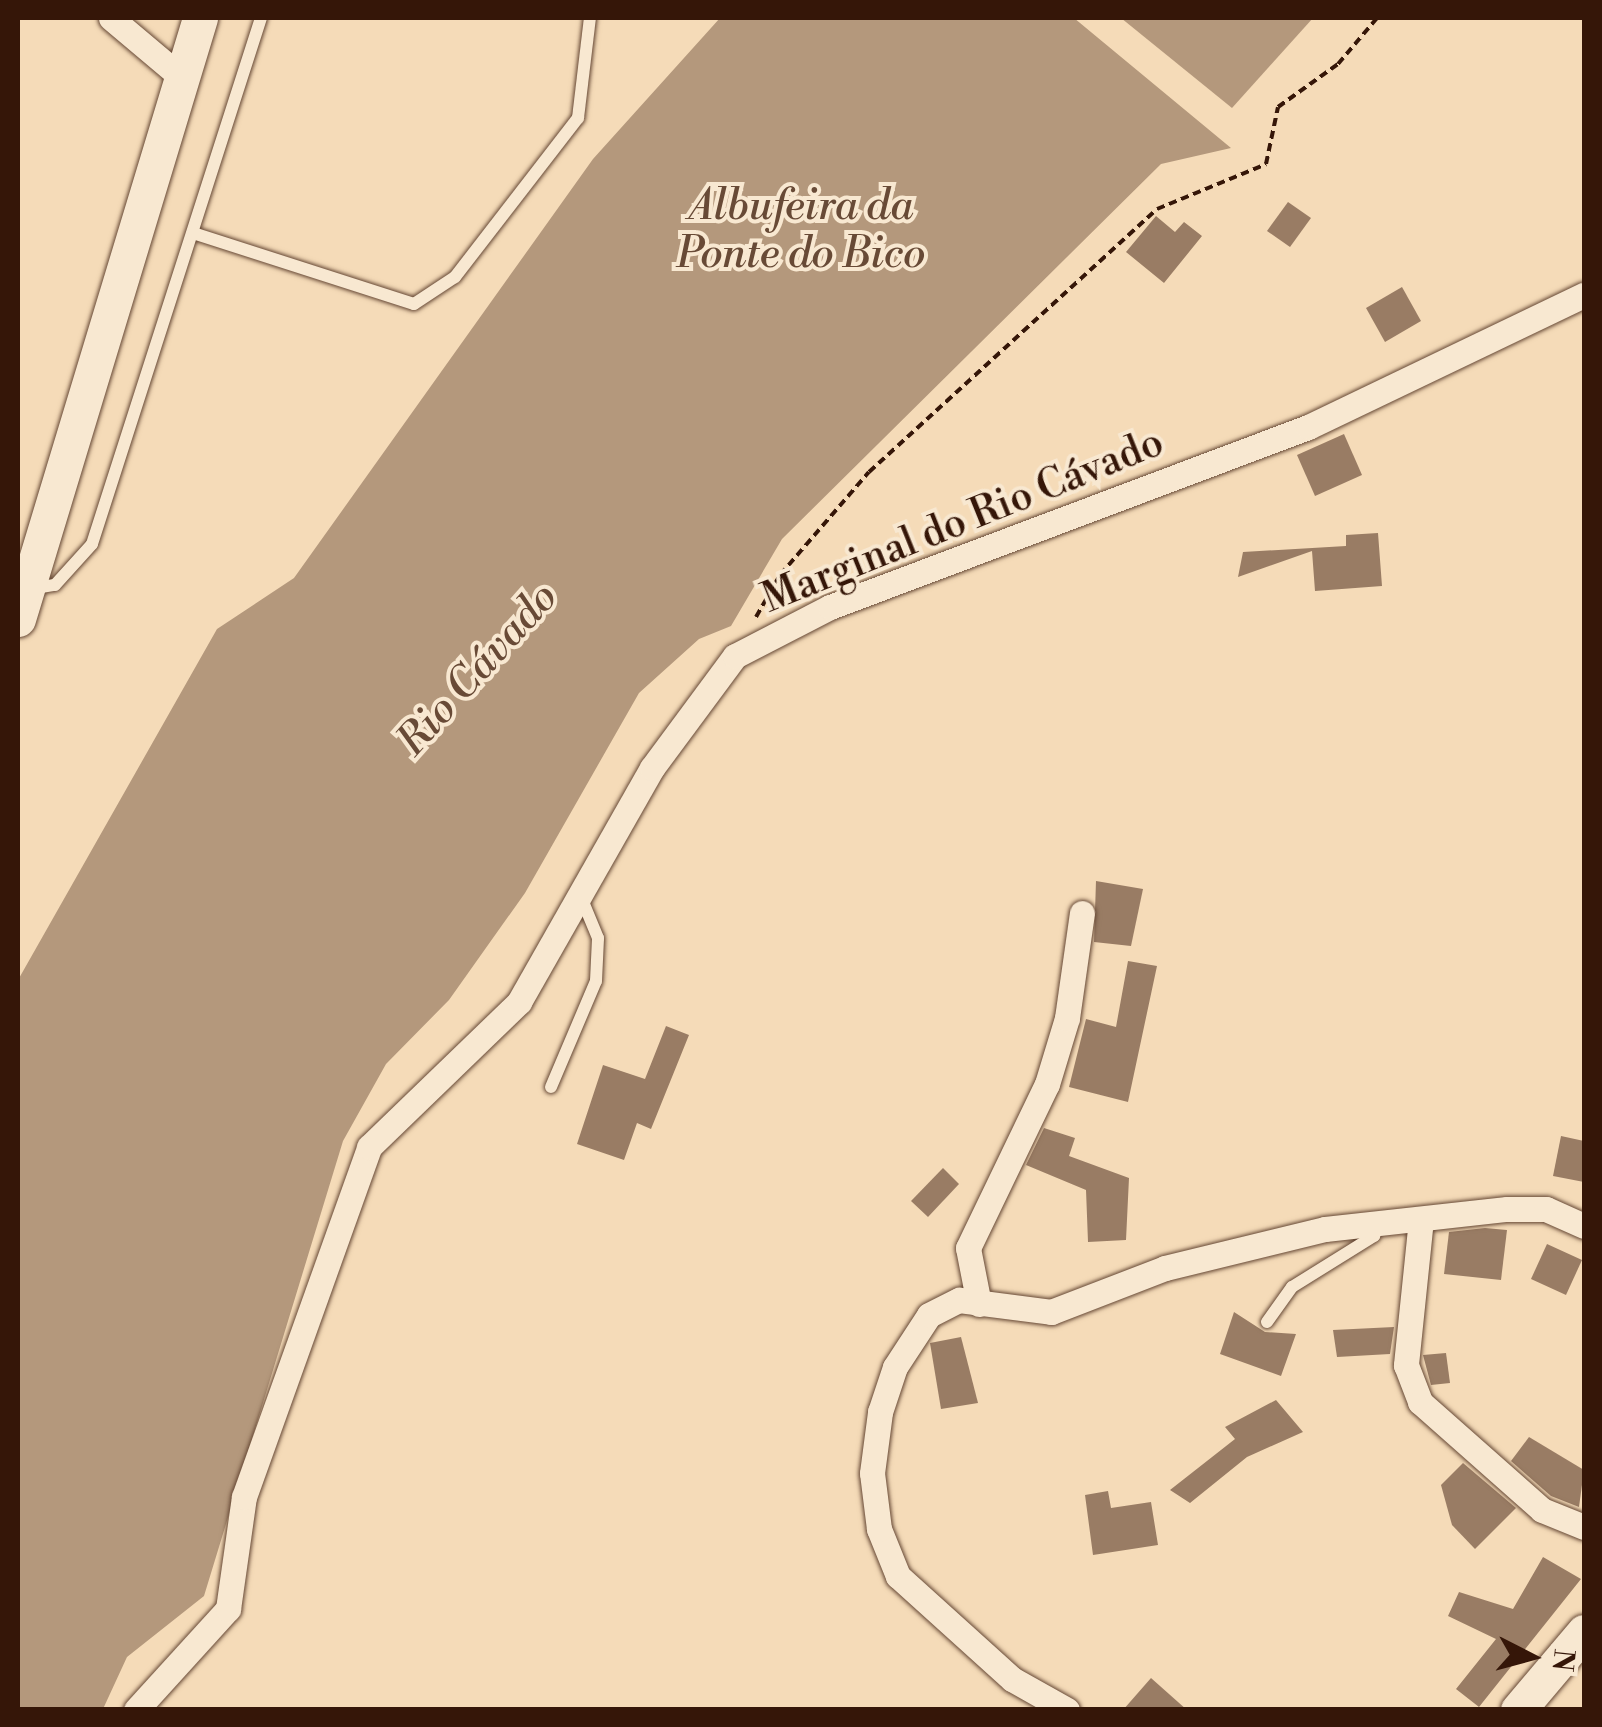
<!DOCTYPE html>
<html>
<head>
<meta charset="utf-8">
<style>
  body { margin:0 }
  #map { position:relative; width:1602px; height:1727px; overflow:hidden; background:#f5dbb8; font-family:"Libre Bodoni",serif }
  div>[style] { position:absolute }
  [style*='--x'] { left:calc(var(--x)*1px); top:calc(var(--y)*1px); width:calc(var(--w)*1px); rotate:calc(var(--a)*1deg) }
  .water>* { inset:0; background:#b4987c }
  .building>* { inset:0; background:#997c64 }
  .path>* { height:4px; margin-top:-2px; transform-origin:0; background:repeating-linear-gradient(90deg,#351608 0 8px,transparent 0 13px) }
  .roads { filter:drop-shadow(0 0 2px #654734) drop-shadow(0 0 2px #654734) }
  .lane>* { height:12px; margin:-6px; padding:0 6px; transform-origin:6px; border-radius:6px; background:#f8e8d1 }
  .street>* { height:25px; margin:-12.5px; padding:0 12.5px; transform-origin:12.5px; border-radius:12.5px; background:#f8e8d1 }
  .secondary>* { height:35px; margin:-17.5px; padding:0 17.5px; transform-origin:17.5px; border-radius:17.5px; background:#f8e8d1 }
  span { translate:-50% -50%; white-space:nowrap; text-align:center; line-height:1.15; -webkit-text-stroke:8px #f8e8d1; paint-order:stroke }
  .street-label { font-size:40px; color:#351608 }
  .water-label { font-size:42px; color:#684a36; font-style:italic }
  .frame { position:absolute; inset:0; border:20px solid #351608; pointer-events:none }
  .north { position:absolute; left:1482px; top:1607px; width:100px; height:100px; -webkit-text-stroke:8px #f8e8d1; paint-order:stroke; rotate:96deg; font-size:28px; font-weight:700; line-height:40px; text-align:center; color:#351608 }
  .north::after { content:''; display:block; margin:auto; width:35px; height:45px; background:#351608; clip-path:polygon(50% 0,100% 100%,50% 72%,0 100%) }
</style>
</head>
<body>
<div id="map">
  <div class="water">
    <div style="clip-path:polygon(720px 18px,1074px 18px,1231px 148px,1161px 164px,782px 539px,731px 626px,699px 639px,639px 693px,525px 893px,449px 1000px,386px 1064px,343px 1141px,204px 1596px,127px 1657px,103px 1709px,18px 1709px,18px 980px,217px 629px,294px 578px,593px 159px)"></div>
    <div style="clip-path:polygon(1121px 18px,1313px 18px,1232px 108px)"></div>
  </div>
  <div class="building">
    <div style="clip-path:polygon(1288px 202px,1311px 218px,1290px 247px,1267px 231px)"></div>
    <div style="clip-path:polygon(1156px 216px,1175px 232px,1184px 222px,1202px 236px,1164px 283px,1126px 252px)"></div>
    <div style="clip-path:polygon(1402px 287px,1421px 321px,1385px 342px,1366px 308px)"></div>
    <div style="clip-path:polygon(1344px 434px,1362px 475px,1315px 496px,1297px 455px)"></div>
    <div style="clip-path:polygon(1378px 533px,1382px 586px,1315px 591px,1312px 551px,1238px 577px,1243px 552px,1346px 546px,1346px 535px)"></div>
    <div style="clip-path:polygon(1096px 881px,1143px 889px,1131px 946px,1094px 942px)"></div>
    <div style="clip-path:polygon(1128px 961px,1157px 966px,1128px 1102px,1069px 1087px,1086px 1019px,1116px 1027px)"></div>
    <div style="clip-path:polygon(666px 1026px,689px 1035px,651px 1129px,637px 1123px,624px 1160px,577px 1144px,603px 1065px,645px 1079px)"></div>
    <div style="clip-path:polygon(1044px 1128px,1075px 1138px,1069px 1156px,1129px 1178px,1126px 1240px,1088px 1242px,1086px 1190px,1026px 1165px)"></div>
    <div style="clip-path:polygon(1561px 1136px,1584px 1141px,1584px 1182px,1553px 1176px)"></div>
    <div style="clip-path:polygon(943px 1168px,959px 1184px,928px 1217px,911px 1201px)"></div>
    <div style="clip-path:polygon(1485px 1228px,1507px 1230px,1501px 1280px,1444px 1274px,1449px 1232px)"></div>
    <div style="clip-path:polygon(1547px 1244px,1582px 1260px,1566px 1295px,1531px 1279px)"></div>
    <div style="clip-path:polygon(1234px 1312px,1265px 1332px,1296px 1334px,1281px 1376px,1220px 1354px)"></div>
    <div style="clip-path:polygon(1394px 1327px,1390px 1354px,1337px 1357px,1333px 1330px)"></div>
    <div style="clip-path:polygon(961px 1337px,978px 1403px,941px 1409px,930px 1343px)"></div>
    <div style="clip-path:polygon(1446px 1353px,1450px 1383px,1431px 1385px,1423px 1355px)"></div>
    <div style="clip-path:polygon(1276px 1400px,1303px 1432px,1247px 1457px,1190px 1503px,1170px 1490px,1235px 1439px,1225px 1427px)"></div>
    <div style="clip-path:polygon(1529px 1437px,1584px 1470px,1579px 1507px,1551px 1496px,1511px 1461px)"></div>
    <div style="clip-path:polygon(1463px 1463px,1516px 1508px,1475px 1549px,1452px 1525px,1441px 1485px)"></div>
    <div style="clip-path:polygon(1108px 1491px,1111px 1508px,1151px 1502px,1158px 1545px,1093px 1555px,1085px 1495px)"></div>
    <div style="clip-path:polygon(1543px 1557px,1581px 1579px,1479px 1707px,1456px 1689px,1496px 1639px,1448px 1616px,1459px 1592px,1513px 1609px)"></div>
    <div style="clip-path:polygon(1151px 1678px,1187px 1710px,1123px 1710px)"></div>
  </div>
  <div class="path">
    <div style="--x:756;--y:617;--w:48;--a:-60.3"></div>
    <div style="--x:780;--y:575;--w:136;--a:-49.2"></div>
    <div style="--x:869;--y:472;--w:390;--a:-42.4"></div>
    <div style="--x:1157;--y:209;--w:118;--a:-22.4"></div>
    <div style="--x:1266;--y:164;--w:58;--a:-78.1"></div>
    <div style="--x:1278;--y:107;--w:74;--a:-35.6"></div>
    <div style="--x:1338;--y:64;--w:60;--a:-49.7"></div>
  </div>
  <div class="roads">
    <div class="lane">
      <div style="--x:193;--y:233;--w:232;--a:17.8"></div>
      <div style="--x:414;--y:304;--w:49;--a:-33.4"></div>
      <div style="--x:455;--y:277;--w:201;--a:-52.3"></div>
      <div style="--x:578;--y:118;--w:101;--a:-83.2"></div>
      <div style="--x:29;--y:589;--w:26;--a:-9"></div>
      <div style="--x:55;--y:585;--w:55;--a:-47.9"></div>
      <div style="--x:92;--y:544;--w:552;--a:-72.19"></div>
      <div style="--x:551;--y:1087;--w:115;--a:-67"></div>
      <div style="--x:596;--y:981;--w:43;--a:-87.3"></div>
      <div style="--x:598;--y:938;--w:44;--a:-112.5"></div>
      <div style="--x:1267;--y:1322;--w:43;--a:-54.5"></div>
      <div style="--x:1292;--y:1287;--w:97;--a:-31.9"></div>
      <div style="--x:1374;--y:1236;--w:12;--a:-104"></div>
    </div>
    <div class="street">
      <div style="--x:111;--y:18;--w:92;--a:40.1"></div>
      <div style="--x:1421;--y:1219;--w:147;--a:95.9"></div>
      <div style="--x:1406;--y:1365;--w:40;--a:69"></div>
      <div style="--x:1420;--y:1402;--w:163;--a:41.5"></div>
      <div style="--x:1542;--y:1510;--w:45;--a:22"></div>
      <div style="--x:979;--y:1304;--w:57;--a:-101.1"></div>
      <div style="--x:968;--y:1248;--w:182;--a:-64.3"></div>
      <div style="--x:1047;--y:1084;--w:69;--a:-73.1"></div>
      <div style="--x:1067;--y:1018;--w:106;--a:-81.9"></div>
      <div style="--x:136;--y:1710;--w:137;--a:-47.7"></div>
      <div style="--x:228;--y:1609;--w:113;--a:-81.9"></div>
      <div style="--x:244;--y:1497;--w:372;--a:-70.3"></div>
      <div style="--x:369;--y:1147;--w:209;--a:-44"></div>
      <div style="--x:519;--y:1002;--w:269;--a:-60.4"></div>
      <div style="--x:652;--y:768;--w:139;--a:-53.5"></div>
      <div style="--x:735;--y:656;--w:107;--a:-27.3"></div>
      <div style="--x:830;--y:607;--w:511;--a:-20.63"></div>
      <div style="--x:1308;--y:427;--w:306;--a:-25.6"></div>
      <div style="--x:1067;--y:1710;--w:63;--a:-150.6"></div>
      <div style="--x:1012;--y:1679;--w:154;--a:-137.9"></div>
      <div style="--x:898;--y:1576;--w:51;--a:-112"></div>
      <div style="--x:879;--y:1529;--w:56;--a:-97.1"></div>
      <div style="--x:872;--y:1473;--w:62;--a:-82.5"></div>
      <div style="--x:880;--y:1412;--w:47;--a:-71.6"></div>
      <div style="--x:895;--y:1367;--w:62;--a:-56.8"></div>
      <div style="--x:929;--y:1315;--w:34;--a:-27"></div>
      <div style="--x:959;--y:1300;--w:93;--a:7.4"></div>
      <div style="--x:1051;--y:1312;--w:122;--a:-21.1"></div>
      <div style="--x:1165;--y:1268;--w:165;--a:-13.7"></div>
      <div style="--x:1325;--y:1229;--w:183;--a:-6.3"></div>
      <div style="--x:1507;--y:1209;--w:39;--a:0"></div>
      <div style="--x:1546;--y:1209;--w:42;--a:24.1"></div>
    </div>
    <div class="secondary">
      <div style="--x:18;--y:619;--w:628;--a:-73.15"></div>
      <div style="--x:1518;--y:1710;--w:102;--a:-49.8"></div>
    </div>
  </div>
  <div class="street-label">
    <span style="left:963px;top:521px;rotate:-22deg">Marginal do Rio Cávado</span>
  </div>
  <div class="water-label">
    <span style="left:801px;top:231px">Albufeira da<br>Ponte do Bico</span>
    <span style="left:478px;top:670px;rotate:-48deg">Rio Cávado</span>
  </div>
  <div class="frame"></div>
  <div class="north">N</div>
</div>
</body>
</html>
